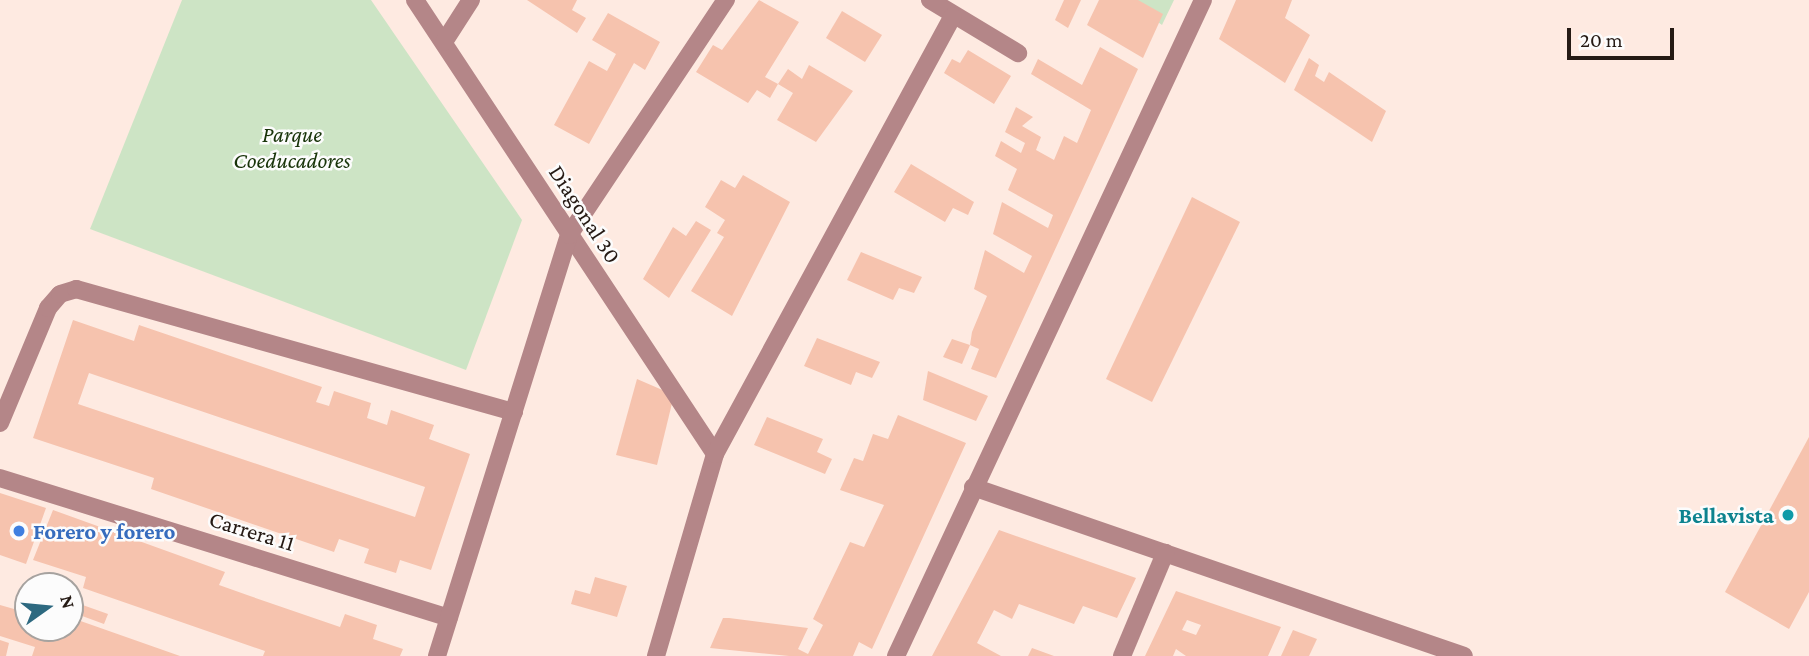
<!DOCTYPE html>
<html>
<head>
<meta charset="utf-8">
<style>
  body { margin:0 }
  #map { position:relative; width:1809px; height:656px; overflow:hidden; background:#feeae1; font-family:"Crimson Pro",serif }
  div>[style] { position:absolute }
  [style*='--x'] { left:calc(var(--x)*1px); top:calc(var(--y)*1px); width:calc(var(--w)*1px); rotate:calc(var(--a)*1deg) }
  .green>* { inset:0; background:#cde4c5 }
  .building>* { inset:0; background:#f6c3ae }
  .minor>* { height:18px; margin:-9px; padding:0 9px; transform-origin:9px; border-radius:9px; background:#b48688 }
  .dots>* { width:19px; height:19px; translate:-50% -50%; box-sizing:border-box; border:4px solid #fcfcfc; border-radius:50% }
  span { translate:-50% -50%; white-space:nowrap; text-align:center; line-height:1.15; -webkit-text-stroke:5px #fcfcfc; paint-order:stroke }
  .park-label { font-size:23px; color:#183409; font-style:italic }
  .street-label { font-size:23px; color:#251a14 }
  .culture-label { font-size:23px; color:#0d838f; font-weight:700 }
  .right { translate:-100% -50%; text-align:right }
  .shop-label { font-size:23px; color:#366cbe; font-weight:700 }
  .left { translate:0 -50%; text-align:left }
  .north { position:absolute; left:14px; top:572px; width:70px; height:70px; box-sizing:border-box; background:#fcfcfc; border:2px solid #a6a29f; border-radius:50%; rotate:75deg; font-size:19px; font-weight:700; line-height:28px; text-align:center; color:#251a14 }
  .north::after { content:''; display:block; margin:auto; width:24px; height:32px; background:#2d6980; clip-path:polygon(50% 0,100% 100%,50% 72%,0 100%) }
  .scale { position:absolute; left:1567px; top:28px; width:107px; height:32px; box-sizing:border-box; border:4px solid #251a14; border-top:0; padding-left:9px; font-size:21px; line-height:24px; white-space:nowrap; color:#251a14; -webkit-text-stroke:5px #fcfcfc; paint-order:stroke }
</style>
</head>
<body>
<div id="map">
  <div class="green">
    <div style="clip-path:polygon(182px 0,371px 0,522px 220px,466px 370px,90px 229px)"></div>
    <div style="clip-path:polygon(1128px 0,1174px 0,1162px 25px)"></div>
  </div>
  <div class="building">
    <div style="clip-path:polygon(527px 0,577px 0,572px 10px,586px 18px,577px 33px)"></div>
    <div style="clip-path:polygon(759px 0,799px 22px,765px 77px,778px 84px,770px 98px,757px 90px,748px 103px,696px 72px,713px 45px,722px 50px)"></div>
    <div style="clip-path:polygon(1064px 0,1081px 0,1068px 28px,1055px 20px)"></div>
    <div style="clip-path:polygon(1099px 0,1138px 0,1163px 14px,1143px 58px,1087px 25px)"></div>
    <div style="clip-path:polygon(1236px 0,1292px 0,1285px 18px,1310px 35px,1285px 83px,1219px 39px)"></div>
    <div style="clip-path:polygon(842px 11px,882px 35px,865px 62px,826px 38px)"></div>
    <div style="clip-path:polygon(608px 13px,660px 42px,645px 70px,634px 63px,589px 144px,554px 125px,589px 61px,607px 71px,616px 54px,592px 40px)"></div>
    <div style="clip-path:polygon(1100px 47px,1138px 69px,996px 378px,971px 369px,979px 349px,970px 345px,972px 332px,987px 296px,974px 289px,985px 250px,1024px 273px,1032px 256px,993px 234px,1002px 202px,1048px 228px,1053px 215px,1008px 190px,1017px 169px,995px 156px,1001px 141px,1021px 153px,1025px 143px,1005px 132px,1016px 107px,1033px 117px,1022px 126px,1041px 137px,1036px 150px,1054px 160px,1064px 136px,1077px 143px,1091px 110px,1031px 74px,1038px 59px,1082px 85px)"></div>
    <div style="clip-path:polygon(968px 50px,1011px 76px,994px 104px,944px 73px,952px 59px,960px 63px)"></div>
    <div style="clip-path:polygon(1309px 58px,1319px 65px,1315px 76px,1324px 82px,1329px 72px,1386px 111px,1372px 142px,1294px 90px)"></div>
    <div style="clip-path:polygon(809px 65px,853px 91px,816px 142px,777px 120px,793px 93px,778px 84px,788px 69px,802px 79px)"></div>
    <div style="clip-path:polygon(911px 164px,974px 202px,968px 215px,953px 208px,945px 222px,894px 192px)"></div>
    <div style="clip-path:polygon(743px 175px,790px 202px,732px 316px,691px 291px,724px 237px,717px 233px,725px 220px,705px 207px,721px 180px,735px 188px)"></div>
    <div style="clip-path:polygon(1192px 197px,1240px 222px,1152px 402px,1106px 379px)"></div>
    <div style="clip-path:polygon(696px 221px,711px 230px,669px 298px,643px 279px,673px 227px,686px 236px)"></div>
    <div style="clip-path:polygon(861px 252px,922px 277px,914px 293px,899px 288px,893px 300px,847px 280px)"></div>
    <div style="clip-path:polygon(evenodd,73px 320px,134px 341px,139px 325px,322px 387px,316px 402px,329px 406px,334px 391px,371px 403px,367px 418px,387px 425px,391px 410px,434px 425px,429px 439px,470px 454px,431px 570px,400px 560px,396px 573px,364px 563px,369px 549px,339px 539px,334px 552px,151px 489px,154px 478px,33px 438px,73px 320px,89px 373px,425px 487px,415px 517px,78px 404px,89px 373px)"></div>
    <div style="clip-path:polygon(817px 338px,880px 362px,872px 378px,856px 372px,851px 385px,804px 366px)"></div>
    <div style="clip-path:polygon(952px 339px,970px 345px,962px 364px,943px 357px)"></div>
    <div style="clip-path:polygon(928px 371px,988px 396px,976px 421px,923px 400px)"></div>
    <div style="clip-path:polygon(637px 379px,674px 395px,657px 465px,616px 455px)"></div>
    <div style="clip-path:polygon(898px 415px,966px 443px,872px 649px,859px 642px,853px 656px,789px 656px,710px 648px,723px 618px,729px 618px,808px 628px,798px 649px,808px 654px,823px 625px,813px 619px,850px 542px,864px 547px,884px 505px,840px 490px,854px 458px,863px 461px,873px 434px,888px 439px)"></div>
    <div style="clip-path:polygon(767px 417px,823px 439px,817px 452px,832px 459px,825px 474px,754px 445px)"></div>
    <div style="clip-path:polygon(1809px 437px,1809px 592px,1789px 629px,1725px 592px)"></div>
    <div style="clip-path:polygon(0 493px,46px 508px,26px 564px,0 555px)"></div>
    <div style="clip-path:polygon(53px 510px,225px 572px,219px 585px,250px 596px,340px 627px,345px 614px,377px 625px,373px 639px,403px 649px,400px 656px,263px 656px,265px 651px,83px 588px,86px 577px,33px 560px)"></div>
    <div style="clip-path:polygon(999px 530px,1136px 578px,1117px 618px,1083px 606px,1074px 624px,1019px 604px,1012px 619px,994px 610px,977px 643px,1001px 656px,932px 656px)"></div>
    <div style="clip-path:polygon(595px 577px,627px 586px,617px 617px,571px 604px,575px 590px,590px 594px)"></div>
    <div style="clip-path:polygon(evenodd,1176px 591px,1281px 627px,1268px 656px,1186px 656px,1176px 649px,1173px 656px,1145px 656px,1176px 591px,1187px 620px,1201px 625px,1196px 635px,1182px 630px,1187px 620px)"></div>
    <div style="clip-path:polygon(77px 603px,108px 614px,104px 624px,74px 613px)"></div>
    <div style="clip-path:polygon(0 605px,28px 613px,28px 628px,70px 628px,72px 618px,180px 656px,32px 656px,35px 647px,0 636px)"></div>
    <div style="clip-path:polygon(1293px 630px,1317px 639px,1309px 656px,1281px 656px)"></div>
    <div style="clip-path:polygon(0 640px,9px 643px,6px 656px,0 656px)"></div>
    <div style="clip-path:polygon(1032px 648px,1054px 656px,1028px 656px)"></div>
  </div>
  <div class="minor">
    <div style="--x:415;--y:0;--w:544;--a:56.54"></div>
    <div style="--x:930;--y:0;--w:103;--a:31.1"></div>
    <div style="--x:444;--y:42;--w:50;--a:-57.3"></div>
    <div style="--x:0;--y:423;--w:125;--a:-67.3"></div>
    <div style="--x:48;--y:308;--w:18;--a:-49"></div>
    <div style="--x:60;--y:294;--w:17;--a:-17"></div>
    <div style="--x:76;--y:289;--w:455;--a:15.7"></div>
    <div style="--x:0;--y:478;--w:470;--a:17.3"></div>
    <div style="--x:973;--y:487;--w:519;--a:18.99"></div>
    <div style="--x:437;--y:656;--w:441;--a:-72.6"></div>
    <div style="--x:569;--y:235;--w:283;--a:-56.3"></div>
    <div style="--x:656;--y:656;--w:210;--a:-73.7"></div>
    <div style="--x:715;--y:454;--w:498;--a:-61.5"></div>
    <div style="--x:896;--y:656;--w:724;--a:-64.92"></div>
    <div style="--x:1122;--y:656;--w:112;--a:-67.3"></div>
  </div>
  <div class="dots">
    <div style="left:1788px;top:515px;background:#0f9aa8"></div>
    <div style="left:19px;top:531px;background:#3f7fe0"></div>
  </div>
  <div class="park-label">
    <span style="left:292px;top:147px">Parque<br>Coeducadores</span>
  </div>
  <div class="street-label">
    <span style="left:585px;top:214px;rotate:57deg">Diagonal 30</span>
    <span style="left:252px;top:531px;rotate:17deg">Carrera 11</span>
  </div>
  <div class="culture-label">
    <span class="right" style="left:1774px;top:515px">Bellavista</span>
  </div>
  <div class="shop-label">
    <span class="left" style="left:33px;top:531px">Forero y forero</span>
  </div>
  <div class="north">N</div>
  <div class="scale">20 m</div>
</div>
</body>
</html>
